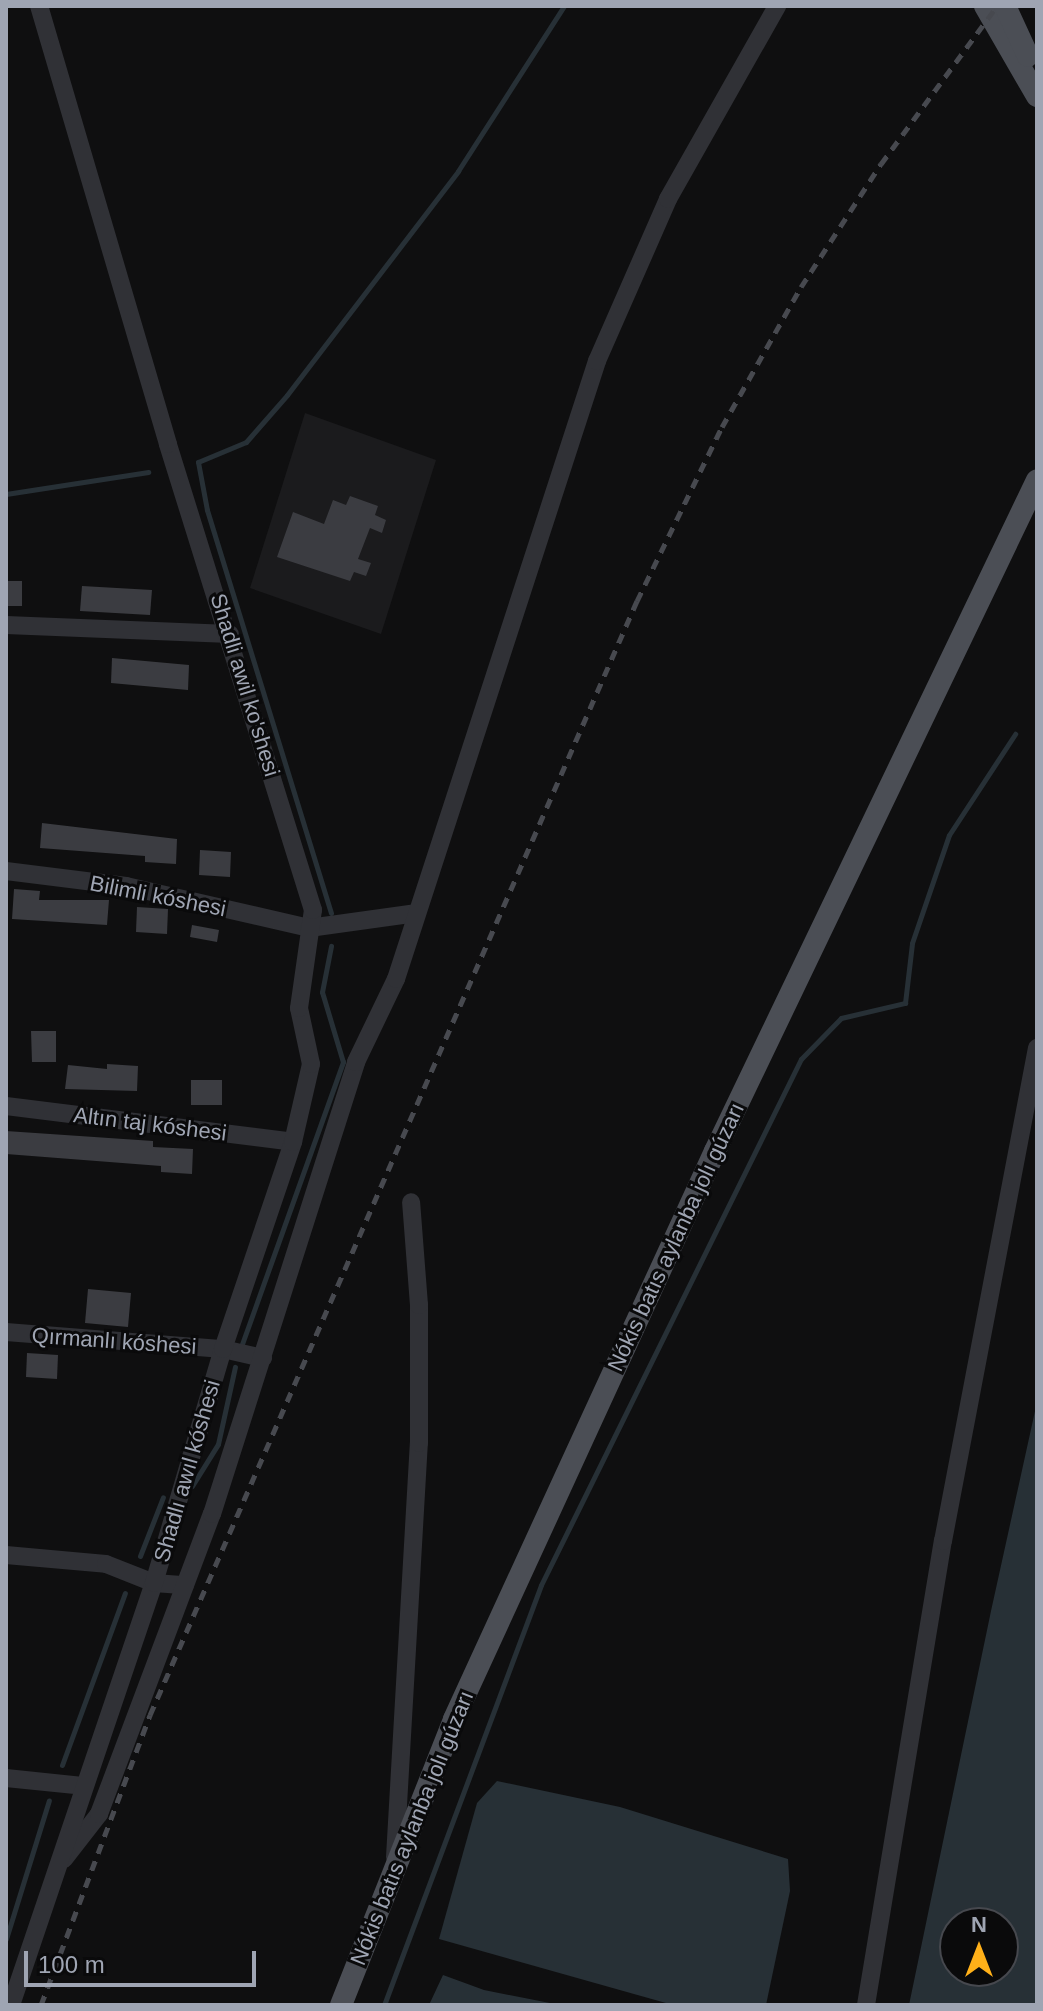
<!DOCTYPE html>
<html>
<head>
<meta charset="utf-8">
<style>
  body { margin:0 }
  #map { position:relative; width:1043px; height:2011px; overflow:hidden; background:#0f0f10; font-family:Helvetica,sans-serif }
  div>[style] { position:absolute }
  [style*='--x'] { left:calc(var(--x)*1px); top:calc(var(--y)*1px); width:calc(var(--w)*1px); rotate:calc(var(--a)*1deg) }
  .built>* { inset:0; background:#1b1b1d }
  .water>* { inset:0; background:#273036 }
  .stream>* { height:5px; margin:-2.5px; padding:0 2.5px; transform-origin:2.5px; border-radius:2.5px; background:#273036 }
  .building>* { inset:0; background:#3b3c41 }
  .minor>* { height:18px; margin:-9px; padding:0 9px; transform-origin:9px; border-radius:9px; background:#303136 }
  .major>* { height:22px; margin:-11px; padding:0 11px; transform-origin:11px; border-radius:11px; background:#4b4e55 }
  .rail>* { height:5px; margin-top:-2.5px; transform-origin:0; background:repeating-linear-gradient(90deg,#47494f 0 10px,transparent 0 18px) }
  span { translate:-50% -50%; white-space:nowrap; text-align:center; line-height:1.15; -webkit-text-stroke:6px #0a0a0b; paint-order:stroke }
  .street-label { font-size:22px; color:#9fa5b3 }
  .frame { position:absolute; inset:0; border:8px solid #9fa5b3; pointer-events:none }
  .north { position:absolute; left:939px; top:1907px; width:80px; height:80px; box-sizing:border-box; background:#0a0a0b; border:2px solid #46484e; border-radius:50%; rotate:0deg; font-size:22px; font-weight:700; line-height:32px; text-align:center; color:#9fa5b3 }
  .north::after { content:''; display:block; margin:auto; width:28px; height:36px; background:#ffb019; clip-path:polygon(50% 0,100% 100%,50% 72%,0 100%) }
  .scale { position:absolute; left:24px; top:1951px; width:232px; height:36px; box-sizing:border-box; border:4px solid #9fa5b3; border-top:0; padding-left:10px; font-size:24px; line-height:28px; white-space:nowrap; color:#9fa5b3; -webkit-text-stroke:6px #0a0a0b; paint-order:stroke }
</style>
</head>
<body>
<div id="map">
  <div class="built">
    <div style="clip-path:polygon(305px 413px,436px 460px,381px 634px,250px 588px)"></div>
  </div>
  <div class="water">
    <div style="clip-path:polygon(evenodd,1037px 1402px,1037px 2005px,909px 2005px,991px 1611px,1037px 1402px,955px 1923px,1003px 1923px,1003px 1971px,955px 1971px,955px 1923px)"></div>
    <div style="clip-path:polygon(497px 1781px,620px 1807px,788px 1859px,790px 1891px,766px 2005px,673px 2005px,439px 1939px,477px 1803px)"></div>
    <div style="clip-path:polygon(443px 1975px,484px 1990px,560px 2005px,429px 2005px)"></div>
  </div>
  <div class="stream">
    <div style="--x:6;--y:494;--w:144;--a:-8.8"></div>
    <div style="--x:331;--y:913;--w:422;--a:-107.1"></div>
    <div style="--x:207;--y:510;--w:49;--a:-100.6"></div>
    <div style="--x:198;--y:462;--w:52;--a:-22.6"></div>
    <div style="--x:246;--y:442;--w:62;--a:-48.9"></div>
    <div style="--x:287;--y:395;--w:282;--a:-52.6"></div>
    <div style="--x:458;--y:171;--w:196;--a:-57.3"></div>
    <div style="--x:242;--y:1344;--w:300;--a:-70.3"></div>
    <div style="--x:343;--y:1062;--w:73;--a:-106.7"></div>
    <div style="--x:322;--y:992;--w:47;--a:-78.9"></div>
    <div style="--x:192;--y:1486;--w:49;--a:-58.2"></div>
    <div style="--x:218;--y:1444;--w:79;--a:-77.6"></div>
    <div style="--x:140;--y:1556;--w:63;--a:-68.7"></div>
    <div style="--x:62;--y:1765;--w:183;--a:-69.9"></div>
    <div style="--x:6;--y:1939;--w:145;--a:-72.8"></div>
    <div style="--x:384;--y:2005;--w:448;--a:-69.5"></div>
    <div style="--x:541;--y:1585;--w:587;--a:-63.7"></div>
    <div style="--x:801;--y:1059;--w:57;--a:-45.7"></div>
    <div style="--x:841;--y:1018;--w:66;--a:-13.2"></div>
    <div style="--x:905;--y:1003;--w:60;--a:-83.3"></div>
    <div style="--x:912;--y:943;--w:114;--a:-71.1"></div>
    <div style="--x:949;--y:835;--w:121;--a:-56.8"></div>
  </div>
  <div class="building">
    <div style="clip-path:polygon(350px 496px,378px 506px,375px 515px,386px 520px,382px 533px,370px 528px,358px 559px,371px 563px,366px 576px,354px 572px,350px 581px,277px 557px,293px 512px,324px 524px,333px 500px,346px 505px)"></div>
    <div style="clip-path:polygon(6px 581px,22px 581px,22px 606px,6px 606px)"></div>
    <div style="clip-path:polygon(82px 586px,152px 590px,150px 615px,80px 611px)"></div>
    <div style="clip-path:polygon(112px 658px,189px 665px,188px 690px,111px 683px)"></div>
    <div style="clip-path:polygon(42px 823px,177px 839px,176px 864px,145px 862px,145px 856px,40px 848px)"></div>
    <div style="clip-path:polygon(200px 850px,231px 852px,230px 877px,199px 875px)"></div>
    <div style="clip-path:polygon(14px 889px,40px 891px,39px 900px,109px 900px,107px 925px,12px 919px)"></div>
    <div style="clip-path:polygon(137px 907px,168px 909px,167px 934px,136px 932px)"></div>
    <div style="clip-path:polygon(192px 925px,219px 930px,217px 942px,190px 937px)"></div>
    <div style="clip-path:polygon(31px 1031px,56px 1031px,56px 1062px,32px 1062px)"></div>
    <div style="clip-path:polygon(107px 1064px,138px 1066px,137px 1091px,65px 1089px,68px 1065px,107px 1069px)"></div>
    <div style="clip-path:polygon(191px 1080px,222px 1080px,222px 1105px,191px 1105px)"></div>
    <div style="clip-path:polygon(6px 1131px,153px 1141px,153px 1147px,193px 1149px,192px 1174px,161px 1172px,161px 1166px,6px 1154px)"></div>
    <div style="clip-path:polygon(88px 1289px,131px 1293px,128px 1327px,85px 1323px)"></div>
    <div style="clip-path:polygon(27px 1353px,58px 1355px,57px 1379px,26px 1377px)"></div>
  </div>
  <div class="minor">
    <div style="--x:6;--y:625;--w:224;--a:2.3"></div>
    <div style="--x:6;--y:871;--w:121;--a:7.1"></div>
    <div style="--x:126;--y:886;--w:188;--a:12.9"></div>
    <div style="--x:309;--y:928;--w:109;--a:-7.9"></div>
    <div style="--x:6;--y:1106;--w:289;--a:7.1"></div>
    <div style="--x:6;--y:1332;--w:218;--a:4.5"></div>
    <div style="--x:223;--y:1349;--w:41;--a:12.7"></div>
    <div style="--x:6;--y:1555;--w:100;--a:5.1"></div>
    <div style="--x:106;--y:1564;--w:52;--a:21.6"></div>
    <div style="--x:154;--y:1583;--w:31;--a:4"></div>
    <div style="--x:6;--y:1778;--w:77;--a:5.9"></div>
    <div style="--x:395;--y:1857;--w:415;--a:-86.7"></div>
    <div style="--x:419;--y:1443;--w:138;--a:-90"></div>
    <div style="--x:419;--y:1305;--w:103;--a:-94.4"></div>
    <div style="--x:64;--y:1859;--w:57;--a:-52.1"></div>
    <div style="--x:99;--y:1814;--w:321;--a:-69.4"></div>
    <div style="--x:212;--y:1514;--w:474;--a:-72.3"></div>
    <div style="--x:356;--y:1062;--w:92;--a:-64.3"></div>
    <div style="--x:396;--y:979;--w:650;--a:-71.98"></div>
    <div style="--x:597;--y:361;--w:177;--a:-66.3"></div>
    <div style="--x:668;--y:199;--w:222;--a:-60.5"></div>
    <div style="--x:11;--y:2005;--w:446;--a:-71.3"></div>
    <div style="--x:154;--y:1583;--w:244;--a:-73.6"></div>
    <div style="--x:223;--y:1349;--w:219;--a:-71.3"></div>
    <div style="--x:293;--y:1142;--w:80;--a:-77"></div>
    <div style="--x:311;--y:1064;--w:57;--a:-102.1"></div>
    <div style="--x:299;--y:1008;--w:99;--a:-81.9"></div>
    <div style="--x:313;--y:910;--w:488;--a:-107.3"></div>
    <div style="--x:168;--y:444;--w:457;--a:-106.4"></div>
    <div style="--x:866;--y:2005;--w:470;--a:-80.6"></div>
    <div style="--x:943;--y:1541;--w:502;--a:-79.21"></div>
  </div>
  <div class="major">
    <div style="--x:985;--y:6;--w:104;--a:60"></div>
    <div style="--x:1005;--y:6;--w:55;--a:65.3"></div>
    <div style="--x:341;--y:2005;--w:308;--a:-68.4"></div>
    <div style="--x:454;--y:1719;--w:625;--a:-65.32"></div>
    <div style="--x:715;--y:1151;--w:744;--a:-64.36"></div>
  </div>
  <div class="rail">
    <div style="--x:41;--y:2005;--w:310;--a:-69.4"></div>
    <div style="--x:150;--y:1715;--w:1216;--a:-66.39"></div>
    <div style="--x:637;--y:601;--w:194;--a:-64"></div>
    <div style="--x:722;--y:427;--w:161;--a:-60.6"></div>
    <div style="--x:801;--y:287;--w:147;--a:-57"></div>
    <div style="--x:881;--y:164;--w:196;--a:-53.7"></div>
  </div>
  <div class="street-label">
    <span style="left:245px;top:685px;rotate:73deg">Shadli awil ko'shesi</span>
    <span style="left:158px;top:896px;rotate:11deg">Bilimli kóshesi</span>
    <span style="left:150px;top:1124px;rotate:7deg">Altın taj kóshesi</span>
    <span style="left:676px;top:1237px;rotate:-65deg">Nókis batıs aylanba jolı gúzarı</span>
    <span style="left:114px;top:1341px;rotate:4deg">Qırmanlı kóshesi</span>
    <span style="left:187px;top:1471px;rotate:-74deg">Shadlı awıl kóshesi</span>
    <span style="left:412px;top:1828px;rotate:-68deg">Nókis batıs aylanba jolı gúzarı</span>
  </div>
  <div class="frame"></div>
  <div class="north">N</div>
  <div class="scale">100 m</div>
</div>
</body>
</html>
